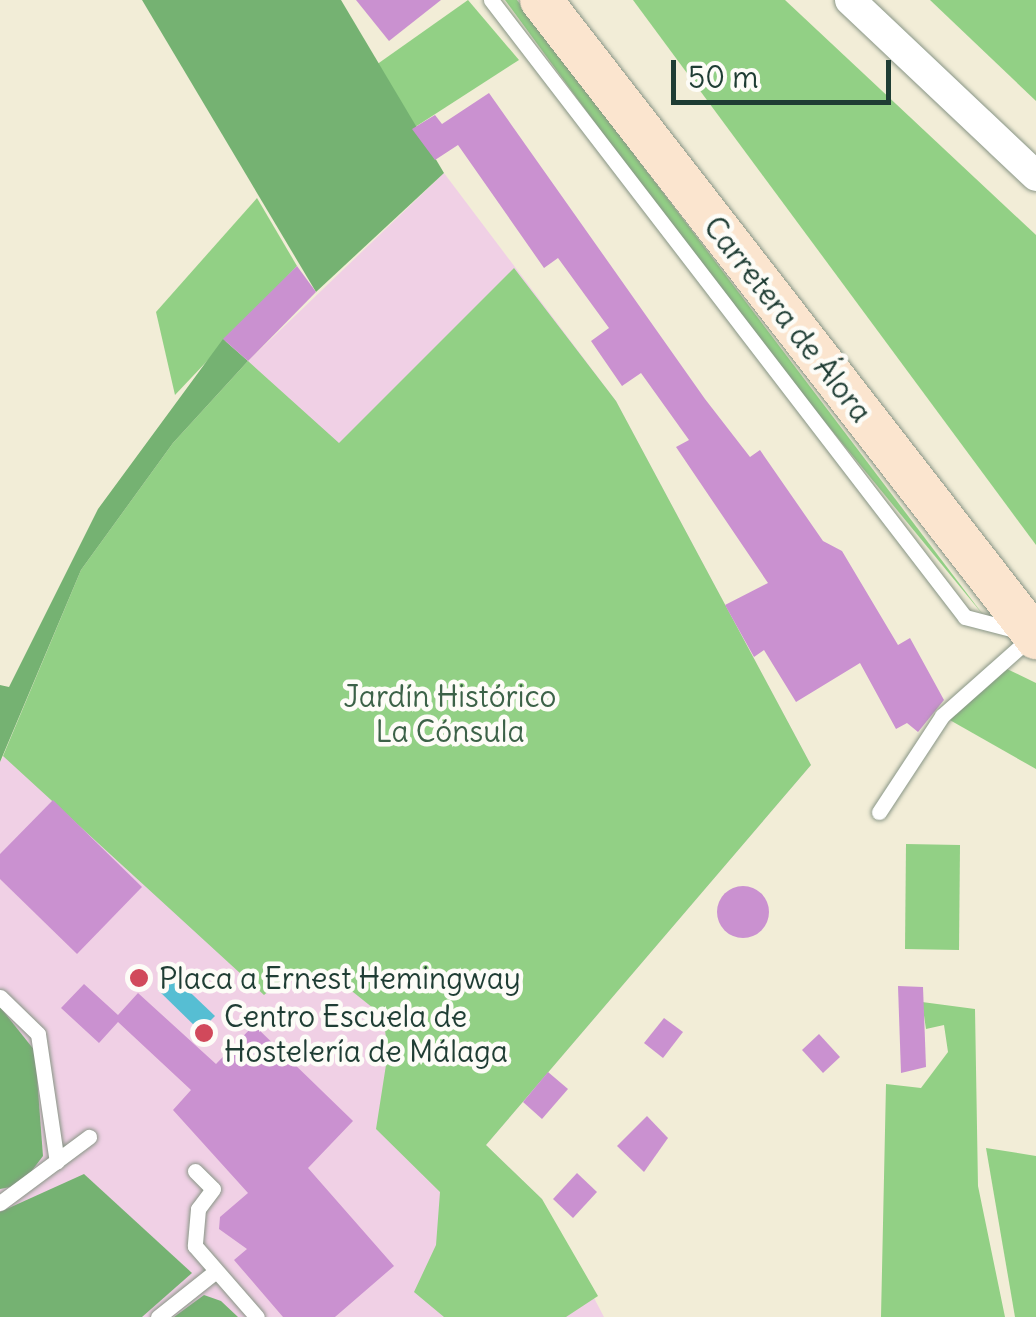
<!DOCTYPE html>
<html>
<head>
<meta charset="utf-8">
<style>
  body { margin:0 }
  #map { position:relative; width:1036px; height:1317px; overflow:hidden; background:#f2edd7; font-family:Delius,sans-serif }
  div>[style] { position:absolute }
  [style*='--x'] { left:calc(var(--x)*1px); top:calc(var(--y)*1px); width:calc(var(--w)*1px); rotate:calc(var(--a)*1deg) }
  .built>* { inset:0; background:#f0d0e5 }
  .green>* { inset:0; background:#92d085 }
  .forest>* { inset:0; background:#75b272 }
  .water>* { inset:0; background:#56bed3 }
  .building>* { inset:0; background:#ca91d0 }
  .round { border-radius:50% }
  .roads { filter:drop-shadow(0 0 2px #889586) drop-shadow(0 0 2px #889586) }
  .service>* { height:15px; margin:-7.5px; padding:0 7.5px; transform-origin:7.5px; border-radius:7.5px; background:#fff }
  .minor>* { height:30px; margin:-15px; padding:0 15px; transform-origin:15px; border-radius:15px; background:#fff }
  .secondary>* { height:42px; margin:-21px; padding:0 21px; transform-origin:21px; border-radius:21px; background:#fbe5cf }
  .dots>* { width:28px; height:28px; translate:-50% -50%; box-sizing:border-box; border:5px solid #fdfcf7; border-radius:50% }
  span { translate:-50% -50%; white-space:nowrap; text-align:center; line-height:1.15; -webkit-text-stroke:9px #fdfcf7; paint-order:stroke }
  .street-label { font-size:30px; color:#1f3d34 }
  .park-label { font-size:30px; color:#3c6248 }
  .poi-label { font-size:30px; color:#1f3d34 }
  .left { translate:0 -50%; text-align:left }
  .scale { position:absolute; left:671px; top:60px; width:220px; height:45px; box-sizing:border-box; border:5px solid #1f3d34; border-top:0; padding-left:12px; font-size:30px; line-height:35px; white-space:nowrap; color:#1f3d34; -webkit-text-stroke:8px #fdfcf7; paint-order:stroke }
</style>
</head>
<body>
<div id="map">
  <div class="built">
    <div style="clip-path:polygon(444px 173px,616px 401px,811px 765px,486px 1145px,542px 1199px,604px 1317px,0 1317px,0 762px,248px 361px)"></div>
  </div>
  <div class="green">
    <div style="clip-path:polygon(468px 0,519px 60px,412px 129px,376px 65px)"></div>
    <div style="clip-path:polygon(505px 0,517px 0,984px 616px,724px 299px)"></div>
    <div style="clip-path:polygon(633px 0,785px 0,1036px 235px,1036px 545px)"></div>
    <div style="clip-path:polygon(930px 0,1036px 0,1036px 101px)"></div>
    <div style="clip-path:polygon(257px 198px,297px 266px,175px 395px,156px 312px)"></div>
    <div style="clip-path:polygon(514px 268px,616px 401px,811px 765px,486px 1145px,542px 1199px,598px 1296px,566px 1317px,444px 1317px,414px 1292px,436px 1245px,440px 1192px,376px 1129px,388px 1052px,383px 1016px,343px 984px,292px 971px,264px 995px,3px 756px,81px 570px,173px 443px,248px 361px,339px 443px)"></div>
    <div style="clip-path:polygon(1007px 669px,1036px 683px,1036px 769px,948px 719px)"></div>
    <div style="clip-path:polygon(906px 844px,960px 845px,959px 950px,905px 949px)"></div>
    <div style="clip-path:polygon(922px 1002px,975px 1009px,978px 1186px,1005px 1317px,881px 1317px,886px 1084px,921px 1088px,948px 1052px,944px 1025px,926px 1029px)"></div>
    <div style="clip-path:polygon(986px 1148px,1036px 1156px,1036px 1317px,1015px 1317px)"></div>
  </div>
  <div class="forest">
    <div style="clip-path:polygon(142px 0,341px 0,444px 173px,316px 292px)"></div>
    <div style="clip-path:polygon(223px 339px,248px 361px,173px 443px,81px 570px,0 762px,0 685px,9px 687px,98px 509px)"></div>
    <div style="clip-path:polygon(0 1007px,35px 1051px,43px 1156px,21px 1185px,0 1189px)"></div>
    <div style="clip-path:polygon(84px 1174px,192px 1273px,142px 1317px,0 1317px,0 1212px)"></div>
    <div style="clip-path:polygon(204px 1295px,221px 1301px,238px 1317px,174px 1317px)"></div>
  </div>
  <div class="water">
    <div style="clip-path:polygon(173px 976px,215px 1016px,200px 1031px,158px 990px)"></div>
  </div>
  <div class="building">
    <div style="clip-path:polygon(356px 0,441px 0,389px 41px)"></div>
    <div style="clip-path:polygon(489px 93px,705px 399px,750px 457px,760px 450px,823px 541px,842px 551px,898px 645px,910px 638px,944px 700px,918px 732px,907px 723px,896px 729px,860px 663px,796px 702px,764px 650px,754px 657px,725px 605px,768px 583px,676px 447px,689px 440px,641px 373px,622px 386px,591px 341px,609px 328px,558px 258px,544px 268px,458px 145px,435px 160px,412px 129px,435px 115px,442px 124px)"></div>
    <div style="clip-path:polygon(297px 266px,316px 292px,248px 361px,223px 339px)"></div>
    <div style="clip-path:polygon(53px 800px,142px 887px,77px 954px,0 879px,0 854px)"></div>
    <div class="round" style="left:717px;top:886px;width:52px;height:52px"></div>
    <div style="clip-path:polygon(84px 984px,118px 1015px,138px 993px,216px 1064px,254px 1025px,353px 1121px,308px 1168px,394px 1266px,335px 1317px,283px 1317px,234px 1260px,247px 1249px,219px 1229px,220px 1217px,248px 1193px,173px 1110px,191px 1090px,118px 1022px,99px 1043px,61px 1008px)"></div>
    <div style="clip-path:polygon(898px 986px,923px 987px,926px 1067px,901px 1073px)"></div>
    <div style="clip-path:polygon(664px 1018px,683px 1032px,663px 1058px,644px 1043px)"></div>
    <div style="clip-path:polygon(819px 1034px,840px 1057px,823px 1073px,802px 1050px)"></div>
    <div style="clip-path:polygon(548px 1072px,568px 1089px,542px 1119px,523px 1102px)"></div>
    <div style="clip-path:polygon(647px 1116px,668px 1138px,644px 1172px,617px 1146px)"></div>
    <div style="clip-path:polygon(577px 1173px,597px 1192px,573px 1218px,553px 1199px)"></div>
  </div>
  <div class="roads">
    <div class="service">
      <div style="--x:491;--y:0;--w:778;--a:52.47"></div>
      <div style="--x:965;--y:617;--w:56;--a:14.5"></div>
      <div style="--x:879;--y:812;--w:115;--a:-56.7"></div>
      <div style="--x:942;--y:716;--w:120;--a:-41.6"></div>
      <div style="--x:0;--y:997;--w:53;--a:44.2"></div>
      <div style="--x:38;--y:1034;--w:129;--a:81.6"></div>
      <div style="--x:195;--y:1171;--w:25;--a:45"></div>
      <div style="--x:213;--y:1189;--w:25;--a:127"></div>
      <div style="--x:198;--y:1209;--w:37;--a:95"></div>
      <div style="--x:195;--y:1246;--w:94;--a:48.9"></div>
      <div style="--x:0;--y:1203;--w:111;--a:-36.6"></div>
      <div style="--x:158;--y:1317;--w:69;--a:-38.5"></div>
    </div>
    <div class="minor">
      <div style="--x:850;--y:0;--w:256;--a:43.4"></div>
    </div>
    <div class="secondary">
      <div style="--x:541;--y:0;--w:808;--a:52.19"></div>
    </div>
  </div>
  <div class="dots">
    <div style="left:139px;top:978px;background:#d1495b"></div>
    <div style="left:204px;top:1033px;background:#d1495b"></div>
  </div>
  <div class="street-label">
    <span style="left:788px;top:319px;rotate:52deg">Carretera de Álora</span>
  </div>
  <div class="park-label">
    <span style="left:450px;top:713px">Jardín Histórico<br>La Cónsula</span>
  </div>
  <div class="poi-label">
    <span class="left" style="left:159px;top:978px">Placa a Ernest Hemingway</span>
    <span class="left" style="left:224px;top:1033px">Centro Escuela de<br>Hostelería de Málaga</span>
  </div>
  <div class="scale">50 m</div>
</div>
</body>
</html>
